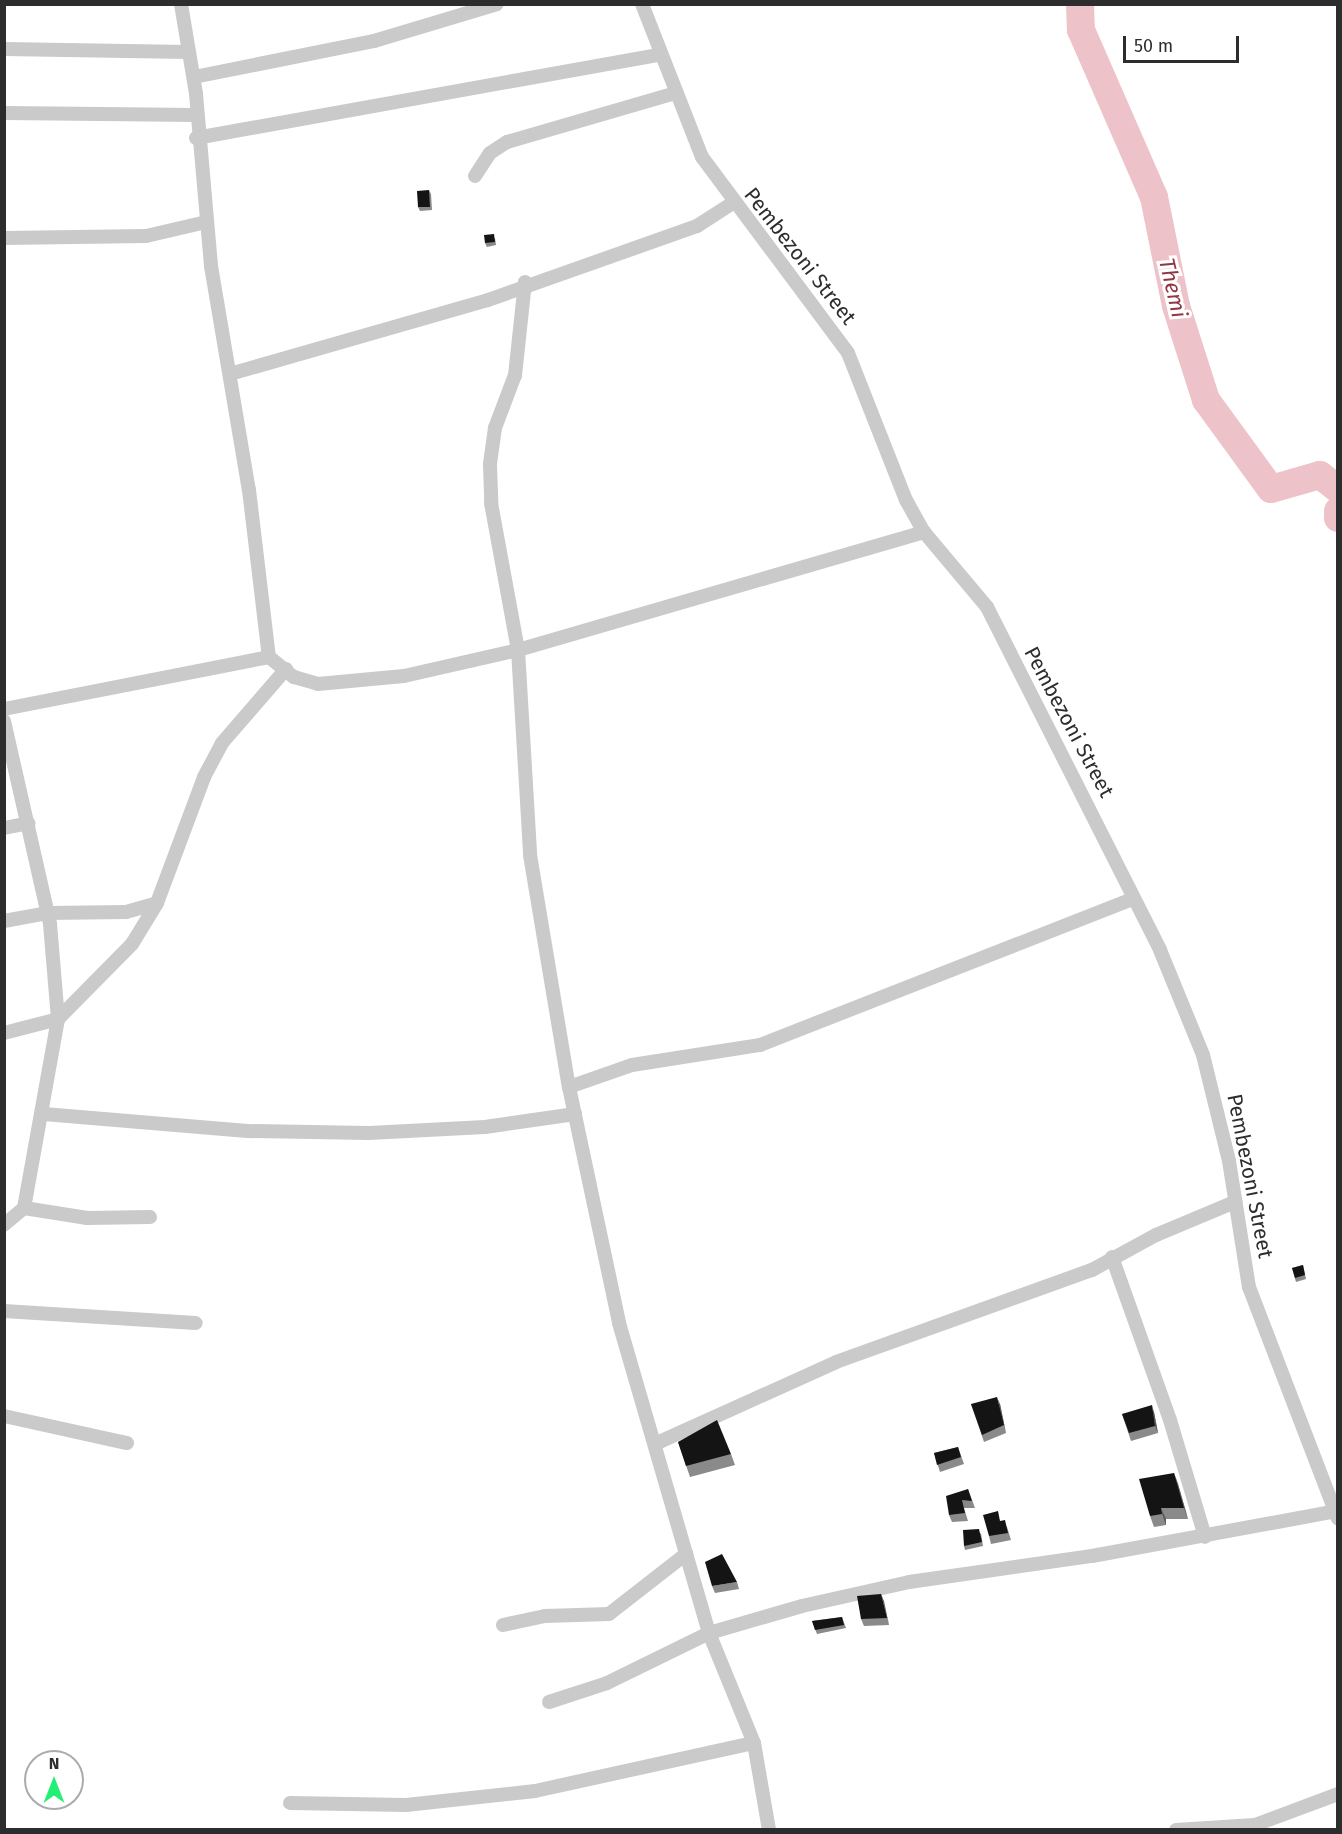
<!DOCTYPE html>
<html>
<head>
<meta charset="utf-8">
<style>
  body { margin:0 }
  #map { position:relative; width:1342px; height:1834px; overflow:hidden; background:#fff; font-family:"Fira Sans",sans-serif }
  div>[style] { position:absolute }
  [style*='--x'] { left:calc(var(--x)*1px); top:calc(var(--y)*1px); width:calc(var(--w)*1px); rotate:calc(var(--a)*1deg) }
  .river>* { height:28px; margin:-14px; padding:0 14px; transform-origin:14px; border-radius:14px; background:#edc3c9 }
  .minor>* { height:14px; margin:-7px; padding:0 7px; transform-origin:7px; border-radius:7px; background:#cacaca }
  .wall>* { inset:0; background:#8a8a8a }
  .shaded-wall>* { inset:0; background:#5a5a5a }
  .building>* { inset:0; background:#141414 }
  span { translate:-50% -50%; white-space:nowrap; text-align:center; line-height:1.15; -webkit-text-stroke:6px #fff; paint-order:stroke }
  .street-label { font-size:21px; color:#2d2d2d }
  .water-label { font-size:22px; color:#933644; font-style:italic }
  .frame { position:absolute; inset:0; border:6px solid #2d2d2d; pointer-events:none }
  .north { position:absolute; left:24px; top:1750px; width:60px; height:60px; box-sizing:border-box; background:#fff; border:2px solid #ababab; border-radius:50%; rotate:0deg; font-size:16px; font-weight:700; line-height:24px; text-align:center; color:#2d2d2d }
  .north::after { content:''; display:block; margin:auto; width:21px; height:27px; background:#23ef74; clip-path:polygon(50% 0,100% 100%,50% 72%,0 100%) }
  .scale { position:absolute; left:1123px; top:36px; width:116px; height:27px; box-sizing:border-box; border:3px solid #2d2d2d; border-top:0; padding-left:8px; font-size:18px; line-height:21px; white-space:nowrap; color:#2d2d2d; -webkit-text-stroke:4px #fff; paint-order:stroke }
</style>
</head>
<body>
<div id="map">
  <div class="river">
    <div style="--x:1080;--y:4;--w:26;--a:88"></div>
    <div style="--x:1081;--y:30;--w:182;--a:66.4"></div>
    <div style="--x:1154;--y:197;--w:111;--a:78.6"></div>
    <div style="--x:1176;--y:306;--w:99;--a:72.3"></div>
    <div style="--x:1206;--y:400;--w:110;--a:53.9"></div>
    <div style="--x:1271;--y:489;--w:51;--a:-15.9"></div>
    <div style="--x:1320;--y:475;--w:23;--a:38"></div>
    <div style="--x:1338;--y:511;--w:7;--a:90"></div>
  </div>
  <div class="minor">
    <div style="--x:181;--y:4;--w:91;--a:80.5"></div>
    <div style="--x:196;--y:94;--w:173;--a:85"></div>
    <div style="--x:211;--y:266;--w:227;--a:80.4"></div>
    <div style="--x:249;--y:490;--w:168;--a:83.2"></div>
    <div style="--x:642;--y:4;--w:164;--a:68.6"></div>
    <div style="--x:702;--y:157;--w:244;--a:53.3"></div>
    <div style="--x:848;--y:353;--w:158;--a:68.5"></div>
    <div style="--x:906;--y:500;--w:37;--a:61"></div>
    <div style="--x:924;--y:532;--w:98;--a:50"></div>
    <div style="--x:987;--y:607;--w:384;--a:63.2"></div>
    <div style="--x:1160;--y:950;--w:113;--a:67.7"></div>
    <div style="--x:1203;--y:1055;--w:109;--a:76.2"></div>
    <div style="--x:1229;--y:1161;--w:128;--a:81"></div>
    <div style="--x:1249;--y:1287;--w:248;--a:69"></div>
    <div style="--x:4;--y:49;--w:184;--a:0.9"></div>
    <div style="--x:194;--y:77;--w:184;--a:-11.3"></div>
    <div style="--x:374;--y:41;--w:128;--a:-16.7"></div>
    <div style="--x:4;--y:113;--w:192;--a:0.6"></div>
    <div style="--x:196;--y:138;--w:470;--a:-10.2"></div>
    <div style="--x:475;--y:176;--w:27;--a:-57"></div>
    <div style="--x:490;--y:153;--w:20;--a:-33"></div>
    <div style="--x:507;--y:142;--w:176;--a:-16.2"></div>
    <div style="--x:4;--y:238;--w:142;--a:-0.8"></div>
    <div style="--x:146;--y:236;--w:62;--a:-13.1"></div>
    <div style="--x:525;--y:282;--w:94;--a:96.1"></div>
    <div style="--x:515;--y:375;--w:57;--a:110.7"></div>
    <div style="--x:495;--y:428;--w:37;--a:98"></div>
    <div style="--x:490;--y:465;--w:38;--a:88"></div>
    <div style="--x:491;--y:503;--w:149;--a:79.6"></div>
    <div style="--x:518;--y:650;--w:205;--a:86.6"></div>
    <div style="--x:530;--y:855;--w:235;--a:80.5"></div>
    <div style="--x:569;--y:1087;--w:241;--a:78"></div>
    <div style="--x:619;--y:1323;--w:323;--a:73.8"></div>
    <div style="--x:709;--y:1633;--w:119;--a:67.8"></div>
    <div style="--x:754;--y:1743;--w:88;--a:80.2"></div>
    <div style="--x:230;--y:374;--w:268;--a:-16"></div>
    <div style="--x:488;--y:300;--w:222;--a:-19.5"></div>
    <div style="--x:697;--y:226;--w:40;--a:-32.9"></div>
    <div style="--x:4;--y:709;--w:270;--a:-11.1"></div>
    <div style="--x:269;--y:657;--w:32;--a:39"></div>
    <div style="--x:294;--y:677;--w:25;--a:16"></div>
    <div style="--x:318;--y:684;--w:86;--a:-5.3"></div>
    <div style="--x:404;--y:676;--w:117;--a:-12.8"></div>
    <div style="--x:518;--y:650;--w:423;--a:-16.2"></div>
    <div style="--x:4;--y:721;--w:208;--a:77.2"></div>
    <div style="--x:50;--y:924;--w:95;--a:85.2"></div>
    <div style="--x:58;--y:1019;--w:192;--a:100.2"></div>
    <div style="--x:24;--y:1208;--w:26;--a:140"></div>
    <div style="--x:4;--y:828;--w:25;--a:-11"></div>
    <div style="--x:4;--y:921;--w:45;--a:-10.3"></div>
    <div style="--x:48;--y:913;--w:78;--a:-0.7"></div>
    <div style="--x:126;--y:912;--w:32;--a:-16"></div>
    <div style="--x:157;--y:903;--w:134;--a:-69.5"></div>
    <div style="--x:204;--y:777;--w:38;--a:-62"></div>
    <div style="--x:222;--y:743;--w:98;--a:-49.1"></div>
    <div style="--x:4;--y:1033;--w:56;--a:-14.5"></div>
    <div style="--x:58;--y:1019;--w:105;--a:-45.4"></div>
    <div style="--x:132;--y:944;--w:48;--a:-58.6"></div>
    <div style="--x:569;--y:1087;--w:67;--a:-19.2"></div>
    <div style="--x:632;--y:1065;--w:130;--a:-8.9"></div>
    <div style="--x:760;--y:1045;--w:400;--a:-21.4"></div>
    <div style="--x:44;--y:1114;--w:204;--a:4.8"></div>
    <div style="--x:247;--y:1131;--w:122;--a:0.9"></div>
    <div style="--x:369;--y:1133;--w:116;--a:-3"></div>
    <div style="--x:485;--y:1127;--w:91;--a:-8.2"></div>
    <div style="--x:24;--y:1208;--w:64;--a:9"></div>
    <div style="--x:87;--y:1218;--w:63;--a:-0.9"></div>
    <div style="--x:1112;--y:1257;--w:173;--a:70.4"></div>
    <div style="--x:1170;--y:1420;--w:122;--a:73.3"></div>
    <div style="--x:4;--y:1311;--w:192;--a:3.6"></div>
    <div style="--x:4;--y:1416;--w:126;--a:12.4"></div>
    <div style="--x:657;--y:1443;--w:196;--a:-24.3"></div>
    <div style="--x:836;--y:1362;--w:272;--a:-19.8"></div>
    <div style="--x:1092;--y:1270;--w:73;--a:-28.7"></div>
    <div style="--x:1156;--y:1235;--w:86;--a:-22.7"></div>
    <div style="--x:503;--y:1625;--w:43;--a:-12.1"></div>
    <div style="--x:545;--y:1616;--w:64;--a:-1.8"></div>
    <div style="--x:609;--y:1614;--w:98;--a:-37.9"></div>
    <div style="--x:549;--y:1702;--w:61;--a:-18.1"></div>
    <div style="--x:607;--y:1683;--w:114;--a:-26.1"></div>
    <div style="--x:709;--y:1633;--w:97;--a:-16.2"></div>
    <div style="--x:802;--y:1606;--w:110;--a:-12.6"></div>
    <div style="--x:909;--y:1582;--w:185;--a:-8.1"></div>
    <div style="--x:1092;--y:1556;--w:248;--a:-10.4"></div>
    <div style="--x:290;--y:1803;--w:116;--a:1"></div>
    <div style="--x:406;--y:1805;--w:130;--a:-6.2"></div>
    <div style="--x:535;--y:1791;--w:224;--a:-12.4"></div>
    <div style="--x:1176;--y:1830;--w:79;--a:-3.6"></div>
    <div style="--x:1255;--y:1825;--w:89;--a:-20.5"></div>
  </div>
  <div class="wall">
    <div style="clip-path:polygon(429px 190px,431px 194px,432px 210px,420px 211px,418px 207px)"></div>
    <div style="clip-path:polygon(495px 238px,496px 245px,487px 247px,485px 243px)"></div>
    <div style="clip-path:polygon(1303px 1265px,1306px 1279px,1296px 1282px,1292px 1268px)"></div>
    <div style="clip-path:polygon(971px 1404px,1000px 1404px,1006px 1433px,984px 1442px)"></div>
    <div style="clip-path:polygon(1154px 1412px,1158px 1433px,1131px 1441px,1122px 1414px)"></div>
    <div style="clip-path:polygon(678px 1442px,731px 1454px,735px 1465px,690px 1477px)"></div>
    <div style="clip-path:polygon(958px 1447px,964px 1464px,940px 1472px,934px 1453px)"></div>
    <div style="clip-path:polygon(1174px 1473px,1178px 1484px,1188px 1519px,1166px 1519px,1166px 1525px,1154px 1527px,1150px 1516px)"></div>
    <div style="clip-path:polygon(968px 1489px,975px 1508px,964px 1508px,968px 1521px,952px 1522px,949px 1515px)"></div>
    <div style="clip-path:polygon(1001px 1521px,1007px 1527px,1011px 1540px,991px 1544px,989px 1536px)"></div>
    <div style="clip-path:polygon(981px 1533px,983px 1546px,965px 1550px,964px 1546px)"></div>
    <div style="clip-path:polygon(737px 1582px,739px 1589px,715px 1593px,712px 1586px)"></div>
    <div style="clip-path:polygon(881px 1594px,889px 1625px,864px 1626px,861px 1619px)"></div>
    <div style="clip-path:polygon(842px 1617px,846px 1628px,817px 1634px,812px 1621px)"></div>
  </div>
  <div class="shaded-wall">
    <div style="clip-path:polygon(997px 1397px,1000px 1404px,1006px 1433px)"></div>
    <div style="clip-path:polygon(1152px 1405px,1154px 1412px,1158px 1433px,1155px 1426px)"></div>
    <div style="clip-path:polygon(1174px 1473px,1178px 1484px,1188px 1519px,1184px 1508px)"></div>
    <div style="clip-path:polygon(1161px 1508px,1166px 1519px,1166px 1525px,1162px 1514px)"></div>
    <div style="clip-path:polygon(881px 1594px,884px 1601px,889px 1625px,887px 1618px)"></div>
  </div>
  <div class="building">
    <div style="clip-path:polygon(429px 190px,430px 207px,418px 207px,417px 191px)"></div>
    <div style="clip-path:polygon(494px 234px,495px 242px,485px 243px,484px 235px)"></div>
    <div style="clip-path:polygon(1303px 1265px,1305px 1275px,1295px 1278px,1292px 1268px)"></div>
    <div style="clip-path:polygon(997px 1397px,1004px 1425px,982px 1435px,971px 1404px)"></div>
    <div style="clip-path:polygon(1152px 1405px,1155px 1426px,1129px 1433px,1122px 1414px)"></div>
    <div style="clip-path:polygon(717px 1420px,731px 1454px,686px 1466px,678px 1442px)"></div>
    <div style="clip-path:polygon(958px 1447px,961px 1457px,937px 1465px,934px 1453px)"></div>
    <div style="clip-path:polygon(1174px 1473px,1184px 1508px,1161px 1508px,1162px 1514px,1150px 1516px,1139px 1479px)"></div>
    <div style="clip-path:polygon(968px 1489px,972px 1501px,962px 1500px,965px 1513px,949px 1515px,946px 1496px)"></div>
    <div style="clip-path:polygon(998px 1511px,1000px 1521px,1005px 1520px,1008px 1533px,989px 1536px,983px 1515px)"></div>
    <div style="clip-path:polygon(979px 1529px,982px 1542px,964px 1546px,963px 1530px)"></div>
    <div style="clip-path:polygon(722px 1554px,737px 1582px,712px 1586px,705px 1562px)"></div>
    <div style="clip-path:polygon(881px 1594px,887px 1618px,861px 1619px,857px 1596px)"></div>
    <div style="clip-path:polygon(842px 1617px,844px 1625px,815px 1630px,812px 1621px)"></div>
  </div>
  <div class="street-label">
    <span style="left:800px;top:256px;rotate:52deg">Pembezoni Street</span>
    <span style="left:1069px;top:722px;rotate:62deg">Pembezoni Street</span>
    <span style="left:1250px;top:1176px;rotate:79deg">Pembezoni Street</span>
  </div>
  <div class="water-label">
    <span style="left:1173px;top:288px;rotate:77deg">Themi</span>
  </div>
  <div class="frame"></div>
  <div class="north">N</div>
  <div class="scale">50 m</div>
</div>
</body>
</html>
